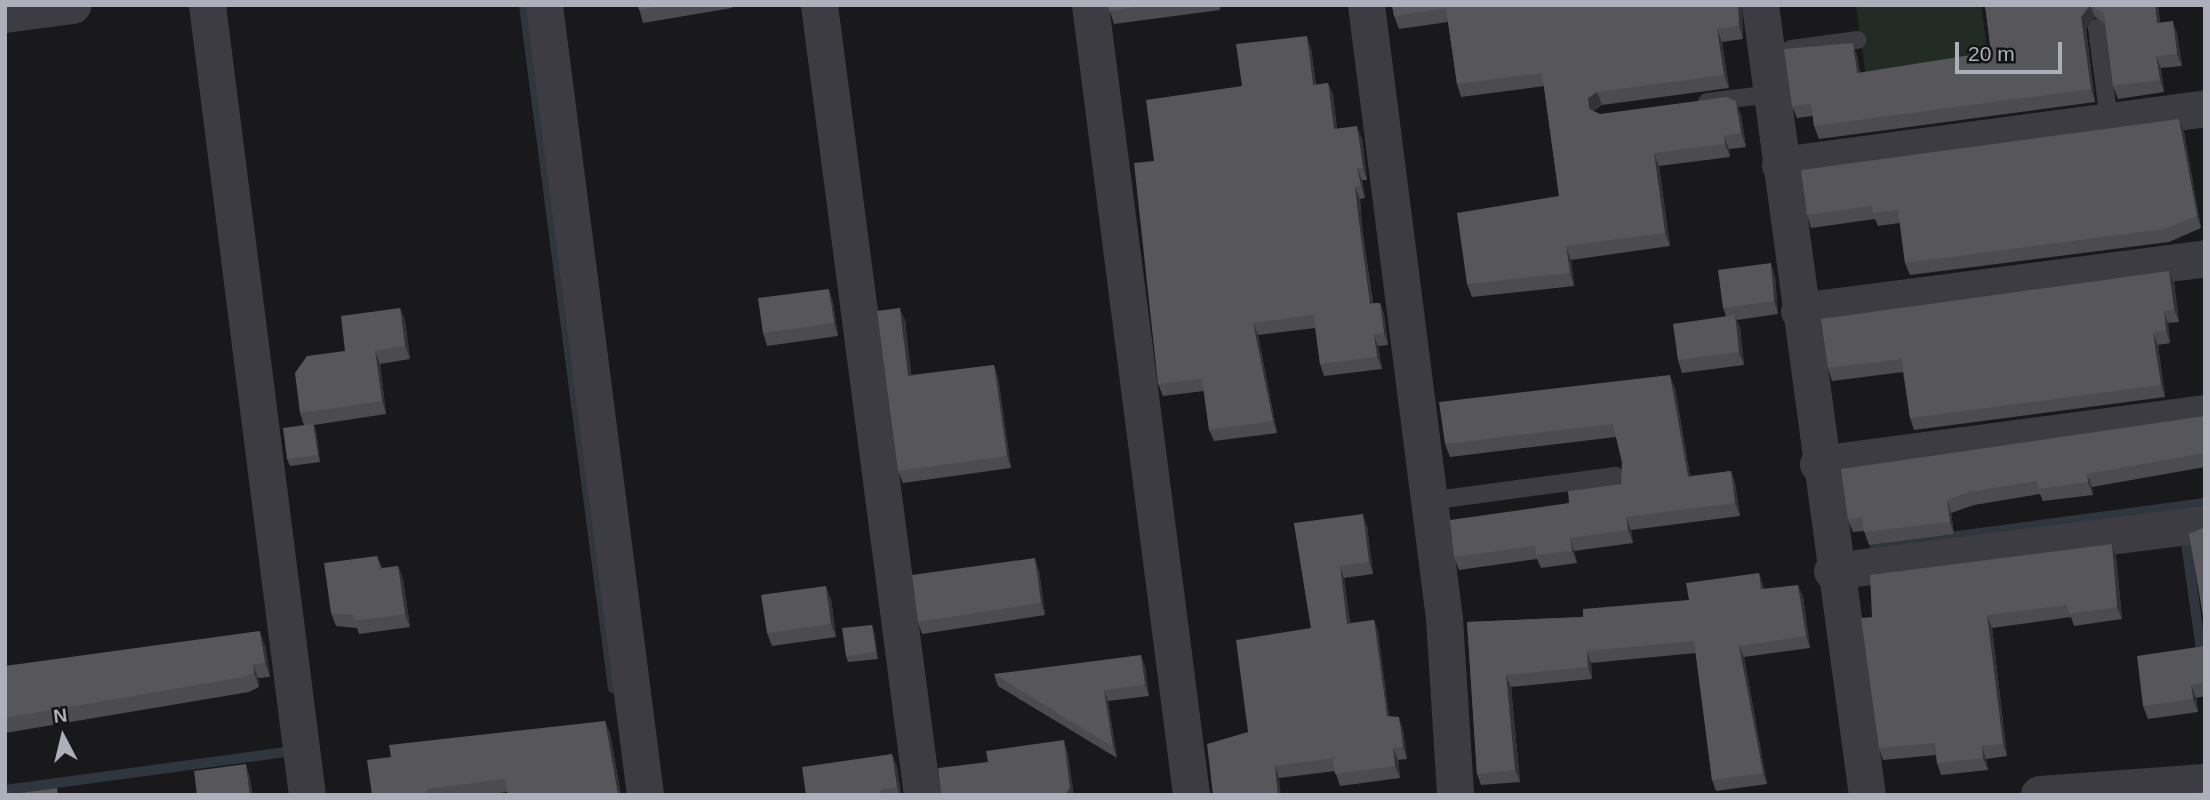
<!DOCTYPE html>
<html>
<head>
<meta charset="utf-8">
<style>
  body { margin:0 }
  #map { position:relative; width:2210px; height:800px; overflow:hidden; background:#19191b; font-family:Helvetica,sans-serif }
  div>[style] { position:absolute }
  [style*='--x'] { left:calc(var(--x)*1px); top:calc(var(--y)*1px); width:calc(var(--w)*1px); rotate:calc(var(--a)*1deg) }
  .green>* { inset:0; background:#232b25 }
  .stream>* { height:10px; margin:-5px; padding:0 5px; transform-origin:5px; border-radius:5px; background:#30363e }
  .service>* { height:18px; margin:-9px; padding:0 9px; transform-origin:9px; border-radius:9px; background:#3c3c42 }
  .minor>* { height:37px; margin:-18.5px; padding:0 18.5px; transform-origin:18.5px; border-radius:18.5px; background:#3c3c42 }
  .tertiary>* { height:38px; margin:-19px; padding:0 19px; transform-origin:19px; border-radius:19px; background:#3c3c42 }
  .wall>* { inset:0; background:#4b4b50 }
  .shaded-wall>* { inset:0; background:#333336 }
  .building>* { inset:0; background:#56565b }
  span { translate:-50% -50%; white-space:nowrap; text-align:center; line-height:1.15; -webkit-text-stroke:5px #141416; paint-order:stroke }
  .frame { position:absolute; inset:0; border:7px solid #adafba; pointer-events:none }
  .north { position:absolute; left:28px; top:702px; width:70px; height:70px; -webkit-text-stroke:5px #141416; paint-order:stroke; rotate:353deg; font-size:19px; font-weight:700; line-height:28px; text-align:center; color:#adafba }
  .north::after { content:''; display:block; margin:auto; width:24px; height:32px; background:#adafba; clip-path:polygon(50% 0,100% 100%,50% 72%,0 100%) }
  .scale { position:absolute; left:1955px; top:42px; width:107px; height:32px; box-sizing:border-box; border:4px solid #adafba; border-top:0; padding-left:9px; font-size:21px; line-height:24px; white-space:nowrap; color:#adafba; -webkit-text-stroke:5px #141416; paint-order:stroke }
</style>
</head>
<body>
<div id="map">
  <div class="green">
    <div style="clip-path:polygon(1856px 5px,1981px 5px,1989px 62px,1866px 78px)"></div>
  </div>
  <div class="stream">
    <div style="--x:524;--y:5;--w:689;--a:82.58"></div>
    <div style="--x:2185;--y:536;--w:143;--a:82"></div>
    <div style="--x:1875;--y:547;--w:333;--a:-7.6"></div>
    <div style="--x:5;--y:790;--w:285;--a:-7.7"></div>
  </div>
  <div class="service">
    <div style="--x:2097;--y:28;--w:94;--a:82.6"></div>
    <div style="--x:1791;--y:49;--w:67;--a:-7.8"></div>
    <div style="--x:1707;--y:102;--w:64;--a:-7.1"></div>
    <div style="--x:1429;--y:501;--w:188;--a:-7.7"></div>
  </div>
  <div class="minor">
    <div style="--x:207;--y:5;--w:796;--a:82.79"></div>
    <div style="--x:544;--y:5;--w:796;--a:82.71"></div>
    <div style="--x:819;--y:5;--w:797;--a:82.57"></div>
    <div style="--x:1090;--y:5;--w:796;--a:82.71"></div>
    <div style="--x:1366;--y:5;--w:618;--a:82.75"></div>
    <div style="--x:1444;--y:618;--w:177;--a:86.4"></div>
    <div style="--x:1760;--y:5;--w:797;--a:82.29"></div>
    <div style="--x:5;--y:14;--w:68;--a:-7.7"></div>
    <div style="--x:1780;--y:165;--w:429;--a:-7.6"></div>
    <div style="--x:1799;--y:311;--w:409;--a:-7.4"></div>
    <div style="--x:1818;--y:464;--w:390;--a:-7.5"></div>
    <div style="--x:1832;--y:571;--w:376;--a:-7.2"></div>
  </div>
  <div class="tertiary">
    <div style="--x:2040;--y:795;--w:165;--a:-4.2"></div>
  </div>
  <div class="wall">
    <div style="clip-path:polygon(638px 5px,732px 5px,732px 8px,643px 23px)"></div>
    <div style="clip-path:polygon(1108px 5px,1220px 5px,1220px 10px,1114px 24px)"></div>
    <div style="clip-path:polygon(1392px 5px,1742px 5px,1743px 39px,1722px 42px,1729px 88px,1602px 105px,1593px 111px,1600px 114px,1741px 115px,1746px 147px,1729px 149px,1730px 157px,1659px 166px,1670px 246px,1571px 260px,1574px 286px,1472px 297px,1467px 284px,1559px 196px,1544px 86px,1461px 97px,1457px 84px,1448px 22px,1399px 29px,1394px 16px)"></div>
    <div style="clip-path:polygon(1985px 5px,2158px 5px,2160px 23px,2177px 33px,2182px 66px,2161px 68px,2164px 92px,2118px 99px,2113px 86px,2105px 24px,2095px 17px,2086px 29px,2095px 102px,1819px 139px,1814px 126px,1813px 116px,1797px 118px,1792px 106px,1857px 55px,1860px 73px,1991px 52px)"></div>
    <div style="clip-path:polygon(1311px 48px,1316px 85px,1328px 83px,1333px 95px,1337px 129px,1362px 138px,1367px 180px,1362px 180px,1365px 198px,1360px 199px,1362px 227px,1373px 303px,1380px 303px,1384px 314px,1388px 345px,1378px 346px,1382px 369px,1324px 376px,1320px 364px,1315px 328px,1258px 335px,1277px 433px,1214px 441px,1209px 430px,1204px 391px,1163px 396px,1158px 384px,1154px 161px,1242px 86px)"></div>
    <div style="clip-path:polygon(2184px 132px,2201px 228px,2169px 242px,1910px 275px,1905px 263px,1900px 223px,1878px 226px,1875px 219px,1811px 228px,1807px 215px)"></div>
    <div style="clip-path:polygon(1775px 276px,1778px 314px,1737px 320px,1740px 328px,1744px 365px,1682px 373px,1678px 360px,1726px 316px,1723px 308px)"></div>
    <div style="clip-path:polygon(2174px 283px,2179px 322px,2168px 323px,2170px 343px,2158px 345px,2165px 397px,1914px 430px,1910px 418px,1903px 372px,1832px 381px,1828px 368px)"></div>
    <div style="clip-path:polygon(833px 302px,838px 336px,767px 346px,763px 333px)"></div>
    <div style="clip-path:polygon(400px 308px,405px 321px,410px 359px,380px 364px,386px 414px,314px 425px,316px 431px,320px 462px,290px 466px,287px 459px,304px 425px,300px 413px,345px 351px)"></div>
    <div style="clip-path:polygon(905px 320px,911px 375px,994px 365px,998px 377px,1011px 468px,903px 483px,898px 471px)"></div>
    <div style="clip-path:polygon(1675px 388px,1690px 476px,1731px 471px,1735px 483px,1740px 516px,1631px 530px,1633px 543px,1574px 551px,1577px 563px,1541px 568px,1537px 559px,1459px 570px,1454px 557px,1569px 503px,1621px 484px,1622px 462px,1616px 437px,1450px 457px,1445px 444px)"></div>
    <div style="clip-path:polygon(2205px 416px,2205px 467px,2092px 487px,2093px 495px,2043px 501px,2040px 494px,1974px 505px,1951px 513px,1954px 534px,1869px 545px,1864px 531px,1853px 532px,1848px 520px)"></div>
    <div style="clip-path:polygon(1294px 523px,1367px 526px,1373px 574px,1344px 578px,1350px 623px,1374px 620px,1378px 632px,1389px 717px,1403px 729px,1407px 759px,1398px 760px,1400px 778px,1340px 786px,1335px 771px,1279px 778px,1248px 732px,1311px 628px)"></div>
    <div style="clip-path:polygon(377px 556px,382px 568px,398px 566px,403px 579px,410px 627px,359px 634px,357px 628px,336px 626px,331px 613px)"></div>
    <div style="clip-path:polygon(2116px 556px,2122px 619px,2074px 626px,2071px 617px,1992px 628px,2007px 756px,1986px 759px,1988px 770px,1941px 775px,1937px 763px,1936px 755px,1883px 760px,1879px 748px,1872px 617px)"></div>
    <div style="clip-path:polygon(1039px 570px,1045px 615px,922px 634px,918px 622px)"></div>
    <div style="clip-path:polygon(1759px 573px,1764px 589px,1803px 596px,1810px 648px,1744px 657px,1767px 784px,1716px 791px,1712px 780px,1696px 653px,1591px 663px,1592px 679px,1511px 687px,1520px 782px,1481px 785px,1477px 774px,1467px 622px,1583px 617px,1689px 600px)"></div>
    <div style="clip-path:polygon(831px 599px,836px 637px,772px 646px,767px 633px)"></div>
    <div style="clip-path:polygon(872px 625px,874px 631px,878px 659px,848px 662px,846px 656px)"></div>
    <div style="clip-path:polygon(265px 645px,270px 677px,258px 678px,259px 687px,249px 692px,5px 733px,5px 666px)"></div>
    <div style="clip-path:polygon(2205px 646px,2205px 696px,2196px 698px,2198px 712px,2148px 719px,2143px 706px)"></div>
    <div style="clip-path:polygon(1145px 666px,1149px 696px,1108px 701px,1117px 758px,998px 686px,994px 674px)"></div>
    <div style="clip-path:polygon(605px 721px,610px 734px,621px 795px,508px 795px,507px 792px,485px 795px,372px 795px)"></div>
    <div style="clip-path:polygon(892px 754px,897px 767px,901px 795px,806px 795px)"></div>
  </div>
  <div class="shaded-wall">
    <div style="clip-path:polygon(1738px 5px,1742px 5px,1743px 39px,1739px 26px)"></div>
    <div style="clip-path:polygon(2090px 5px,2095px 17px,2086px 29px,2095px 102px,2091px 89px,2081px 17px)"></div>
    <div style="clip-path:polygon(2155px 5px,2158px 5px,2162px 36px,2157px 23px)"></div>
    <div style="clip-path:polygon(2173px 21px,2177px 33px,2182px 66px,2177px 54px)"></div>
    <div style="clip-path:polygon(1717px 29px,1722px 42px,1729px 88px,1724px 75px)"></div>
    <div style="clip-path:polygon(1307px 36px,1311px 48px,1317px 97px,1313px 85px)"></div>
    <div style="clip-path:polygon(1853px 43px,1857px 55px,1861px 86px,1857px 73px)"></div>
    <div style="clip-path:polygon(2156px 56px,2161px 68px,2164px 92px,2160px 80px)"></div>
    <div style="clip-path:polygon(1328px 83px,1333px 95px,1338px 141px,1334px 129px)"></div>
    <div style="clip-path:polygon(1597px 92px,1602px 105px,1593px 111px,1589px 109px,1588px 98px)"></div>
    <div style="clip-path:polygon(1736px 101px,1741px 115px,1746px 147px,1741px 133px)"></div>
    <div style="clip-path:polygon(2179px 119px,2184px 132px,2201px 228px,2197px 216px)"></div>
    <div style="clip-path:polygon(1357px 126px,1362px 138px,1367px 180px,1363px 168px)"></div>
    <div style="clip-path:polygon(1724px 136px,1729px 149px,1730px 157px,1725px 144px)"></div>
    <div style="clip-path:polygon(1654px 153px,1659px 166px,1670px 246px,1665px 233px)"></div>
    <div style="clip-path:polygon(1357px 168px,1362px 180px,1365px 198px,1361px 186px)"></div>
    <div style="clip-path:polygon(1355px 187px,1360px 199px,1362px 227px,1374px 316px,1370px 304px,1358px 215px)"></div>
    <div style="clip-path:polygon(1566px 246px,1571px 260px,1574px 286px,1570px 273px)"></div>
    <div style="clip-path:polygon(1771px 263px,1775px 276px,1778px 314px,1774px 301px)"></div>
    <div style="clip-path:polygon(2169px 271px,2174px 283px,2179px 322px,2174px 309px)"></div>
    <div style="clip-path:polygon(829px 289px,833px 302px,838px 336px,834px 323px)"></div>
    <div style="clip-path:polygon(1380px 303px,1384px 314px,1388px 345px,1384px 333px)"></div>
    <div style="clip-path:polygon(400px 308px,405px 321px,410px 359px,405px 346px)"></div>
    <div style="clip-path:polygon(900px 308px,905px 320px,913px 388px,908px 376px)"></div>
    <div style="clip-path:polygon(2164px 311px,2168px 323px,2170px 343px,2166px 330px)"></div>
    <div style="clip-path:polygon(1735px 315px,1740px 328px,1744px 365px,1739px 352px)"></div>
    <div style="clip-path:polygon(1253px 323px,1258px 335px,1277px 433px,1273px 421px)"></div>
    <div style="clip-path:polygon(2153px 333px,2158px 345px,2165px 397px,2161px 385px)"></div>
    <div style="clip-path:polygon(1374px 334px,1378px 346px,1382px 369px,1377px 357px)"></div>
    <div style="clip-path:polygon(375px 351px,380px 364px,386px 414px,382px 401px)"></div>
    <div style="clip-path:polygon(994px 365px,998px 377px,1011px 468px,1007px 456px)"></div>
    <div style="clip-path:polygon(1670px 375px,1675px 388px,1692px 489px,1688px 477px)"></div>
    <div style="clip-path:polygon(313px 424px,316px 431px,320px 462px,318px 455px)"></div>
    <div style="clip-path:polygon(1731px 471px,1735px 483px,1740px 516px,1735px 503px)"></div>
    <div style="clip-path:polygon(2087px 474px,2092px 487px,2093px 495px,2088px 482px)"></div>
    <div style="clip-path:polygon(1947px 500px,1951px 513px,1954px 534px,1950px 522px)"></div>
    <div style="clip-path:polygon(1363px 514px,1367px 526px,1373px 574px,1369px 562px)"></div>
    <div style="clip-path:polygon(1626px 517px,1631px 530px,1633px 543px,1628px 530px)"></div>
    <div style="clip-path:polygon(1570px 538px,1574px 551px,1577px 563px,1572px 551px)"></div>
    <div style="clip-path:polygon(2112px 544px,2116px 556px,2122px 619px,2117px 607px)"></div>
    <div style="clip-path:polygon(1035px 558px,1039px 570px,1045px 615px,1041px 603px)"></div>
    <div style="clip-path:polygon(398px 566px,403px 579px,410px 627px,405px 614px)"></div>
    <div style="clip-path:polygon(1340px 566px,1344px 578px,1351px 636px,1347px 624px)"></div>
    <div style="clip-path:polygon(1759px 573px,1763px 585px,1765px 601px,1761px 589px)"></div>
    <div style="clip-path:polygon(1798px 585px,1803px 596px,1810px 648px,1806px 636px)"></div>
    <div style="clip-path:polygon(826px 586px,831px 599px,836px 637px,831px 624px)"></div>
    <div style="clip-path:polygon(1987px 615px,1992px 628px,2007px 756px,2003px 744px)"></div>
    <div style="clip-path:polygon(1374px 620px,1378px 632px,1391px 729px,1387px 716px)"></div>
    <div style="clip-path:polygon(872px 625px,874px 631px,878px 659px,876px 652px)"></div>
    <div style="clip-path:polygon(260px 631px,265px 645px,270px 677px,265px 663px)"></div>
    <div style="clip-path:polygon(1739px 646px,1744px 657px,1767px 784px,1763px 773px)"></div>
    <div style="clip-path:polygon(1587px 651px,1591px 663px,1592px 679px,1588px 667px)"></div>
    <div style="clip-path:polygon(1141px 655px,1145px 666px,1149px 696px,1145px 685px)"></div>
    <div style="clip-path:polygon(253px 664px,258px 678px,259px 687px,254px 673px)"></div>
    <div style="clip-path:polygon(1506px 675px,1511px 687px,1520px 782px,1515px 770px)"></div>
    <div style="clip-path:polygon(2191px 685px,2196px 698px,2198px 712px,2193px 699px)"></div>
    <div style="clip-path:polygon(1104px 690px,1108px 701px,1117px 758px,1113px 747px)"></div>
    <div style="clip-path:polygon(1399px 717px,1403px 729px,1407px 759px,1403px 747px)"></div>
    <div style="clip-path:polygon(605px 721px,610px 734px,621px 795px,618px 795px)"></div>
    <div style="clip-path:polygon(1064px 740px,1068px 753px,1074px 795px,1065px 795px)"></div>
    <div style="clip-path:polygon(1982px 746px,1986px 759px,1988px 770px,1983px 758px)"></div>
    <div style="clip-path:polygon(1393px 748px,1398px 760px,1400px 778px,1395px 766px)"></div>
    <div style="clip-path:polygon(892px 754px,897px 767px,901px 795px,900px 795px,897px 787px)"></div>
    <div style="clip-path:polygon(246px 764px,250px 777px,253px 795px,250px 795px)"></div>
    <div style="clip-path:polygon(1275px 766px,1279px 778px,1281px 795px,1278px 795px)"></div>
  </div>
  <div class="building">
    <div style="clip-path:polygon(638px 5px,668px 5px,639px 10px)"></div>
    <div style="clip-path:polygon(1108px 5px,1151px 5px,1109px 11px)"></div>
    <div style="clip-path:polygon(1392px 5px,1738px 5px,1739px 26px,1717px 29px,1724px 75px,1597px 92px,1588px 98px,1589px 109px,1600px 114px,1727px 97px,1736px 101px,1741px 133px,1724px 136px,1725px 144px,1654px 153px,1665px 233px,1566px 246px,1570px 273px,1467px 284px,1457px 213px,1559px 196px,1542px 73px,1457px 84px,1446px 8px,1394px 16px)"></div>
    <div style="clip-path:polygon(1985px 5px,2090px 5px,2081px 17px,2091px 89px,1814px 126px,1811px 104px,1792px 106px,1784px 49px,1853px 43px,1857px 73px,1991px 52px)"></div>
    <div style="clip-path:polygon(2091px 5px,2155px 5px,2157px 23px,2173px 21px,2177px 54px,2156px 56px,2160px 80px,2113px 86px,2104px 14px)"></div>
    <div style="clip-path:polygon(1307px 36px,1313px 85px,1328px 83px,1334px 129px,1357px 126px,1363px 168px,1357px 168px,1361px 186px,1355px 187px,1358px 215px,1370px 304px,1380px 303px,1384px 333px,1374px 334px,1377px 357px,1320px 364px,1314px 315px,1253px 323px,1273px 421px,1209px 430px,1202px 379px,1158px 384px,1134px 163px,1154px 161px,1146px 100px,1242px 86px,1236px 44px)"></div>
    <div style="clip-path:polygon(2179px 119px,2197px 216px,2164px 229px,1905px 263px,1898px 210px,1873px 213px,1872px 206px,1807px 215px,1801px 170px)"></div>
    <div style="clip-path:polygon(1771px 263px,1774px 301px,1723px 308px,1718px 270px)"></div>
    <div style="clip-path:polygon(2169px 271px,2174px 309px,2164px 311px,2166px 330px,2153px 333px,2161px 385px,1910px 418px,1902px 359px,1828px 368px,1821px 319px)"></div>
    <div style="clip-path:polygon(829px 289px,834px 323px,763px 333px,758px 298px)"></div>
    <div style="clip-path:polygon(400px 308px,405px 346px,375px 351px,382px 401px,300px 413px,295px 373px,307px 356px,345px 351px,341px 316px)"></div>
    <div style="clip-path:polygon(900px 308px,908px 376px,994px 365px,1007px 456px,898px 471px,877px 311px)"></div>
    <div style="clip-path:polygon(1735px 315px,1739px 352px,1678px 360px,1673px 324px)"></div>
    <div style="clip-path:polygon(1670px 375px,1688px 477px,1731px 471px,1735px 503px,1626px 517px,1628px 530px,1570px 538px,1572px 551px,1536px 555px,1535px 546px,1454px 557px,1450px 520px,1569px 503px,1568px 491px,1621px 484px,1622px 462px,1613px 424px,1445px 444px,1439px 402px)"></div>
    <div style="clip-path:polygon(2205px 416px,2205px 453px,2087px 474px,2088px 482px,2038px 489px,2037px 481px,1969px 492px,1947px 500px,1950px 522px,1864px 532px,1862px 517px,1848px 520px,1841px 469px)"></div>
    <div style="clip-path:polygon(313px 424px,318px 455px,287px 459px,283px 428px)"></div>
    <div style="clip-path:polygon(1363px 514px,1369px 562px,1340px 566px,1347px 624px,1374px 620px,1387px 716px,1399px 717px,1403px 747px,1393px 748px,1395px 766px,1335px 774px,1333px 758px,1275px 766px,1278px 795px,1213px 795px,1207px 744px,1248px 732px,1236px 640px,1311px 628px,1294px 523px)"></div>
    <div style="clip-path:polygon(2205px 527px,2205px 628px,2189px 534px)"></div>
    <div style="clip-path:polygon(2112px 544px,2117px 607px,2069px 614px,2067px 605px,1987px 615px,2003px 744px,1982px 746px,1983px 758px,1937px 763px,1935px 743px,1879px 748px,1861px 618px,1872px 617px,1870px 575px)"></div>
    <div style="clip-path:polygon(377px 556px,379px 569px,398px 566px,405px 614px,354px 621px,353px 615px,331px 613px,324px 563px)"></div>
    <div style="clip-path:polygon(1035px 558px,1041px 603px,918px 622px,912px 575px)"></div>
    <div style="clip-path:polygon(1759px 573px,1761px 589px,1798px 585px,1806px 636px,1739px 646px,1763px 773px,1712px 780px,1694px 641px,1587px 651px,1588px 667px,1506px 675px,1515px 770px,1477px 774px,1467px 622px,1583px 617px,1583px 609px,1689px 600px,1686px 583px)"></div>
    <div style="clip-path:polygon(826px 586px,831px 624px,767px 633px,761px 595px)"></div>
    <div style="clip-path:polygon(872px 625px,876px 652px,846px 656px,842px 628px)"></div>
    <div style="clip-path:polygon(260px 631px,265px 663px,253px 664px,254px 673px,244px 677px,5px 718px,5px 666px)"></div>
    <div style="clip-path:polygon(2205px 646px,2205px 683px,2191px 685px,2193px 699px,2143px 706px,2137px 656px)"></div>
    <div style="clip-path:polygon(1141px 655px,1145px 685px,1104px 690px,1113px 747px,994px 674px)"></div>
    <div style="clip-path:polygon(605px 721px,618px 795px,508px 795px,505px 779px,427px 789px,428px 795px,372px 795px,367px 760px,391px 757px,389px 745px)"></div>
    <div style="clip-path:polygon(1064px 740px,1070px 788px,1065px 795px,941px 795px,938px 768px,988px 762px,986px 751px)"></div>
    <div style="clip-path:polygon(892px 754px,897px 787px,881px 790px,881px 795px,806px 795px,802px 767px)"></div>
    <div style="clip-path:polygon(246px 764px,250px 795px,197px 795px,194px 771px)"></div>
    <div style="clip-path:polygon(57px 788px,58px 795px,5px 795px)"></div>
    <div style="clip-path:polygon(2205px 792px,2205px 795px,2185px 795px)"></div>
  </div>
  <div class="frame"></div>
  <div class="north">N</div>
  <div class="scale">20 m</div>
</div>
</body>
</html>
